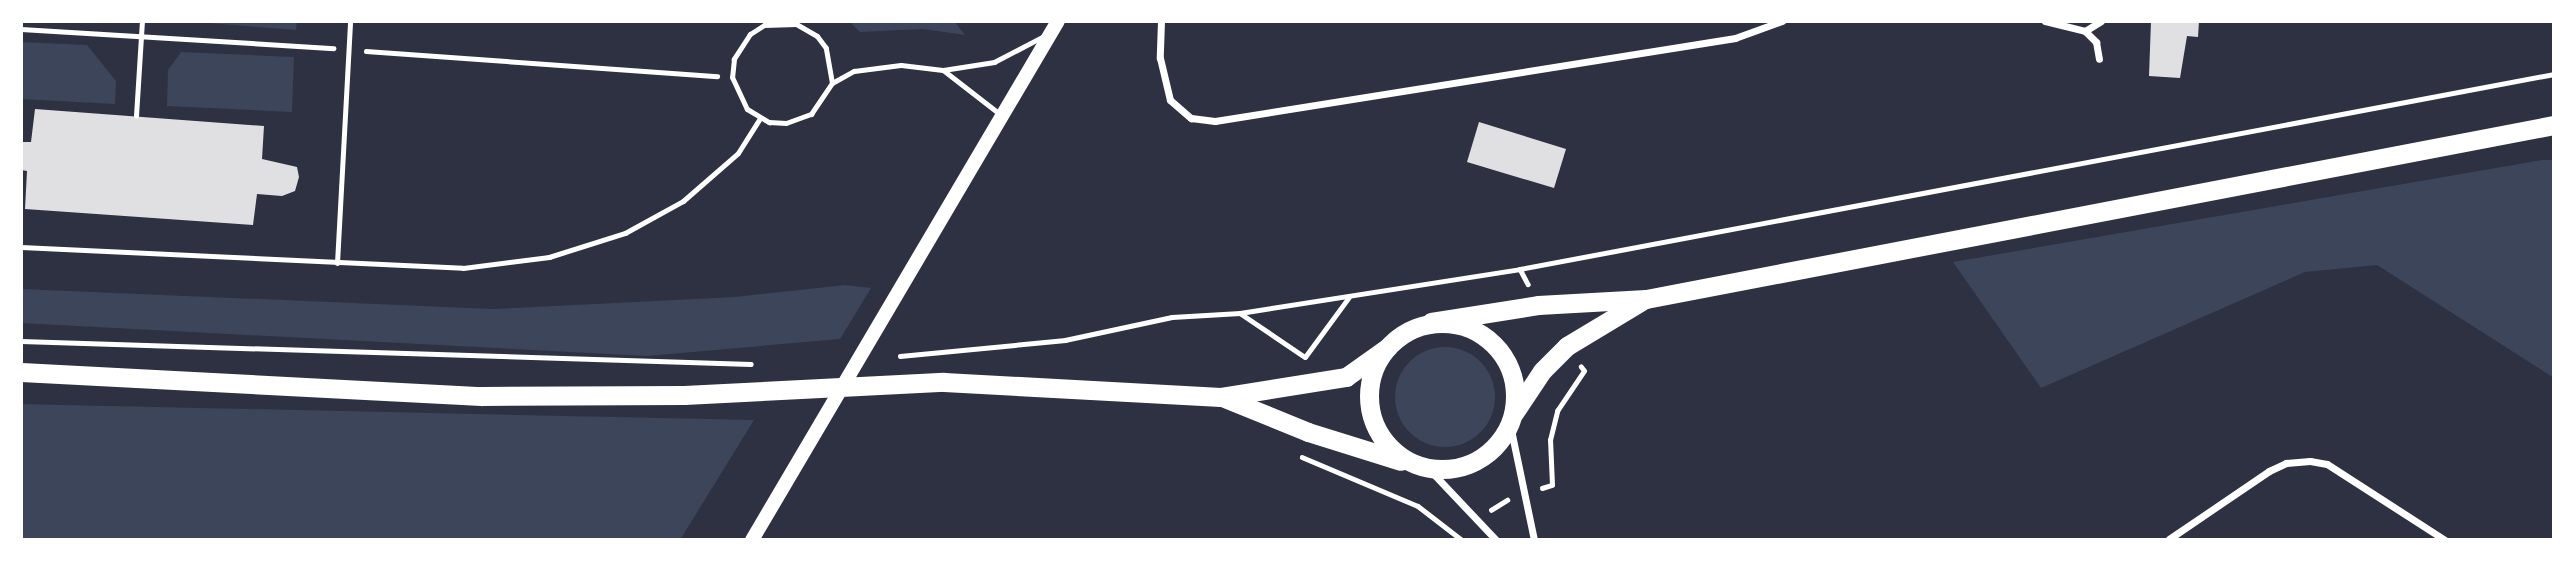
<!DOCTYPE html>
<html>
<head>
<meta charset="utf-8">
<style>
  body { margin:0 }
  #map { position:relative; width:2575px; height:561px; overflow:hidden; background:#2d3142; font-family:"PT Serif",serif }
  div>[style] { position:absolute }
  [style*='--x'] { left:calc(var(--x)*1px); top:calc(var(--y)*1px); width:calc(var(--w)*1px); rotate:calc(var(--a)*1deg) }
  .green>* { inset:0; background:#3c4559 }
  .round { border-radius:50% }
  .building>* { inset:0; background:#e0e0e3 }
  .path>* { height:4.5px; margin:-2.25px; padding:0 2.25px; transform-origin:2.25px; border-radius:2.25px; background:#fff }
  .service>* { height:5px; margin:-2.5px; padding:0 2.5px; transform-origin:2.5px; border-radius:2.5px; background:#fff }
  .minor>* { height:7px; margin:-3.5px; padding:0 3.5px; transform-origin:3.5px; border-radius:3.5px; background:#fff }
  .secondary>* { height:14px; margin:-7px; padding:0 7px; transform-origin:7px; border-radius:7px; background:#fff }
  .trunk>* { height:19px; margin:-9.5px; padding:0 9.5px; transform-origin:9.5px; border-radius:9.5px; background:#fff }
  .trunk>.ring { margin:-9.5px; padding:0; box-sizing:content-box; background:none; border:19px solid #fff; border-radius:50% }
  span { translate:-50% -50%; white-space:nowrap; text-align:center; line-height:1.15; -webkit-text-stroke:6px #fff; paint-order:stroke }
  .frame { position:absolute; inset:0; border:23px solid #fff; pointer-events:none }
</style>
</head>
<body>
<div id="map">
  <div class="green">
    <div style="clip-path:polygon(182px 21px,297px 21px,296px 30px)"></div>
    <div style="clip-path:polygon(849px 21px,954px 21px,965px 35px,923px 29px,860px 32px)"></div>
    <div style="clip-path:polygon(21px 42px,87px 45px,116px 81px,115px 104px,21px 99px)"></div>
    <div style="clip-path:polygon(181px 52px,294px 57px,292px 112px,167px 106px,168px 70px)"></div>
    <div style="clip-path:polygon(2542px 160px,2554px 160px,2554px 378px,2377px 265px,2305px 272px,2041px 388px,1953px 262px)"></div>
    <div style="clip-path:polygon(845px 285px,871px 288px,840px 339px,647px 356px,21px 323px,21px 289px,493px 309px,735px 297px)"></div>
    <div class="round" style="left:1395px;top:347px;width:100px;height:100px"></div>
    <div style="clip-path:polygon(21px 404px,754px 420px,680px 540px,21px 540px)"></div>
  </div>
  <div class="building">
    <div style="clip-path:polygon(2151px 21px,2199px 21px,2198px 37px,2187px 36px,2180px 78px,2149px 76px)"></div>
    <div style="clip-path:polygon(35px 109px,264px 126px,262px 159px,297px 167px,299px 177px,295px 191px,282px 196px,257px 194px,253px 225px,25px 209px,27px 171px,21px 170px,21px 142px,31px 142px)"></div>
    <div style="clip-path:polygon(1479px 122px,1566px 149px,1554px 188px,1467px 162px)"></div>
  </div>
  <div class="path">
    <div style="--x:21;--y:29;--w:313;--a:3.5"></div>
    <div style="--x:366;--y:51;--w:352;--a:4.1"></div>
    <div style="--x:136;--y:116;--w:95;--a:-86.4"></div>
    <div style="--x:1520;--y:269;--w:17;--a:62"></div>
    <div style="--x:1240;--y:313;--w:78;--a:34.1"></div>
    <div style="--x:1305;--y:357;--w:74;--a:-53.7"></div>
    <div style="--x:21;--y:341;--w:730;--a:1.8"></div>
    <div style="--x:900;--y:356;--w:166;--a:-5.5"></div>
    <div style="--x:1065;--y:340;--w:109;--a:-12.1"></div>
    <div style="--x:1172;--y:317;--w:68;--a:-3.4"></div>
    <div style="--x:1240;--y:313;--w:283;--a:-8.9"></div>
    <div style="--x:1520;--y:269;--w:1052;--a:-10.68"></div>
    <div style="--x:1302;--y:457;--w:126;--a:22.9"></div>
    <div style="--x:1418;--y:506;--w:56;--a:37.7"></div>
    <div style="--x:1542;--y:488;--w:10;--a:-17"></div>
    <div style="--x:1552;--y:485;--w:45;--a:-92.5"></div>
    <div style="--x:1550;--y:440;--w:30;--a:-76"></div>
    <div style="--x:1557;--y:411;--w:48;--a:-56"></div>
    <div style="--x:1584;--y:371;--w:5;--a:-127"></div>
    <div style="--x:1491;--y:510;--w:19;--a:-32"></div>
  </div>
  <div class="service">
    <div style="--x:832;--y:83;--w:36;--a:-100"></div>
    <div style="--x:826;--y:48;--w:15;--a:-127"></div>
    <div style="--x:817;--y:36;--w:24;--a:-150"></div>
    <div style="--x:796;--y:24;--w:32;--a:178"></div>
    <div style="--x:764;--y:25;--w:17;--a:147"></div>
    <div style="--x:750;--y:34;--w:30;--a:123"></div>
    <div style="--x:734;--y:59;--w:18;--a:96"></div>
    <div style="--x:732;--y:77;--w:35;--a:65"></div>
    <div style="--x:747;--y:109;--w:26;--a:31"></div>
    <div style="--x:769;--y:122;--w:17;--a:3"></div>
    <div style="--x:786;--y:123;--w:27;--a:-20"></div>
    <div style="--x:811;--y:114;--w:37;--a:-56"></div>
    <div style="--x:832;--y:83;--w:25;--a:-29"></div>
    <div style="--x:854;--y:71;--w:47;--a:-7.3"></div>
    <div style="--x:901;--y:65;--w:42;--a:6.8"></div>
    <div style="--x:1001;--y:115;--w:73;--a:-142.2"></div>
    <div style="--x:943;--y:70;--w:52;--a:-8.9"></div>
    <div style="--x:994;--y:62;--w:56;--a:-27.5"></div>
    <div style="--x:21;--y:247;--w:442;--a:2.7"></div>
    <div style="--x:463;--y:268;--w:87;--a:-7.3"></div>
    <div style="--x:549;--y:257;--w:80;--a:-17.5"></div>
    <div style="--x:625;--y:233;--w:66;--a:-28.9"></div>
    <div style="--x:683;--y:201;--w:73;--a:-41.1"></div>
    <div style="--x:738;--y:153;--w:41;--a:-57.8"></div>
    <div style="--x:337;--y:263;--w:242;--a:-86.9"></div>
  </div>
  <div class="minor">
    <div style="--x:1161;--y:21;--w:37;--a:92"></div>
    <div style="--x:1160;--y:58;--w:43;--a:76.6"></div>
    <div style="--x:1170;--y:100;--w:28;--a:41"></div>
    <div style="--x:1191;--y:118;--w:24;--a:7"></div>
    <div style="--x:1215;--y:121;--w:527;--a:-9.07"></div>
    <div style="--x:1735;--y:38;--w:50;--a:-19.9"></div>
    <div style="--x:2045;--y:21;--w:41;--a:14"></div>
    <div style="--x:2085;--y:31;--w:16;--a:45"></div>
    <div style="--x:2096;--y:42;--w:17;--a:80"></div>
    <div style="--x:2085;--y:31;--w:19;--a:-32"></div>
    <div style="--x:1510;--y:425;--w:117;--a:78.2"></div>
    <div style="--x:1427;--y:467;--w:100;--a:46.6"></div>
    <div style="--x:2169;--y:539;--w:121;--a:-34.2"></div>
    <div style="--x:2269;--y:471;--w:19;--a:-25"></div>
    <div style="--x:2286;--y:463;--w:24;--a:-5"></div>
    <div style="--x:2310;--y:461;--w:17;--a:10"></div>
    <div style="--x:2327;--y:464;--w:140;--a:32.8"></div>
  </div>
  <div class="secondary">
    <div style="--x:752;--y:540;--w:602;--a:-59.48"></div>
  </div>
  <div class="trunk">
    <div style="--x:1431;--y:322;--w:108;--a:-9"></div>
    <div style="--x:1538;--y:305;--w:108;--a:-3.2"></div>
    <div style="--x:1646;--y:299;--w:925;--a:-10.85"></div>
    <div class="ring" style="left:1369px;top:323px;width:127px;height:127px"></div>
    <div style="--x:21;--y:372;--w:461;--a:3"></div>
    <div style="--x:481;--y:396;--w:203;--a:-0.3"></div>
    <div style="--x:684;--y:395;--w:260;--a:-2.9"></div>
    <div style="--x:944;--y:382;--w:277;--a:3.1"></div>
    <div style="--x:1221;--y:397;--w:127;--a:-9.1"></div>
    <div style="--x:1346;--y:377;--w:50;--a:-35.3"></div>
    <div style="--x:1222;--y:397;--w:93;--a:22.1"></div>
    <div style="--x:1308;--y:432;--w:97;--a:17.3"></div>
    <div style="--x:1514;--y:413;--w:50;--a:-56.3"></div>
    <div style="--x:1542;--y:371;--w:35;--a:-45"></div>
    <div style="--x:1567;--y:346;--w:87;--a:-31"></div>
  </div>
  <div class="frame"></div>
</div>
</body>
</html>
